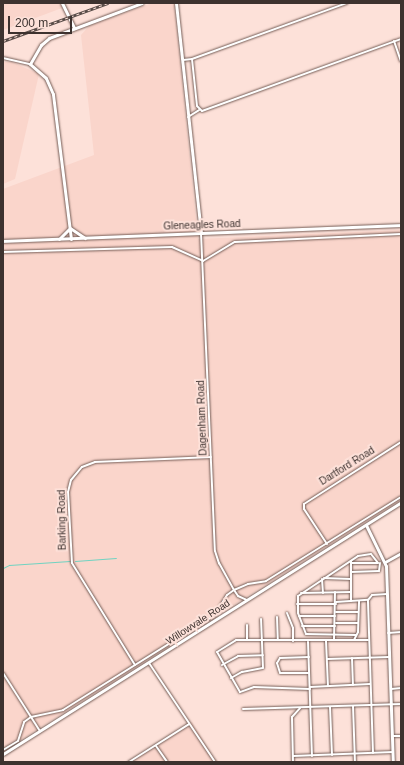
<!DOCTYPE html>
<html>
<head>
<meta charset="utf-8">
<style>
  body { margin:0 }
  #map { position:relative; width:404px; height:765px; overflow:hidden; background:#fde1d9; font-family:Helvetica,sans-serif }
  div>[style] { position:absolute }
  [style*='--x'] { left:calc(var(--x)*1px); top:calc(var(--y)*1px); width:calc(var(--w)*1px); rotate:calc(var(--a)*1deg) }
  .built>* { inset:0; background:#fad5cb }
  .stream>* { height:1px; margin:-0.5px; padding:0 0.5px; transform-origin:0.5px; border-radius:0.5px; background:#70d3c1 }
  .roads { filter:drop-shadow(0 0 1px #755d56) drop-shadow(0 0 1px #755d56) }
  .street>* { height:2px; margin:-1px; padding:0 1px; transform-origin:1px; border-radius:1px; background:#fff }
  .secondary>* { height:3px; margin:-1.5px; padding:0 1.5px; transform-origin:1.5px; border-radius:1.5px; background:#fff }
  .rail>* { height:2.5px; margin-top:-1.25px; transform-origin:0; background:repeating-linear-gradient(90deg,#fde1d9 0 3px,#5a4d49 0 6px); box-sizing:border-box; border-block:1px solid #5a4d49 }
  span { translate:-50% -50%; white-space:nowrap; text-align:center; line-height:1.15; -webkit-text-stroke:4px #fde1d9; paint-order:stroke }
  .street-label { font-size:10px; color:#3d322f }
  .frame { position:absolute; inset:0; border:4px solid #3d322f; pointer-events:none }
  .scale { position:absolute; left:8px; top:16px; width:64px; height:18px; box-sizing:border-box; border:2px solid #3d322f; border-top:0; padding-left:5px; font-size:12px; line-height:14px; white-space:nowrap; color:#3d322f; -webkit-text-stroke:3px #fde1d9; paint-order:stroke }
</style>
</head>
<body>
<div id="map">
  <div class="built">
    <div style="clip-path:polygon(3px 3px,60px 3px,62px 8px,3px 30px)"></div>
    <div style="clip-path:polygon(152px 3px,174px 3px,198px 239px,401px 230px,401px 499px,3px 751px,3px 189px,94px 155px,81px 35px,89px 26px)"></div>
    <div style="clip-path:polygon(3px 62px,12px 62px,39px 74px,15px 179px,3px 184px)"></div>
    <div style="clip-path:polygon(192px 722px,214px 758px,220px 762px,130px 762px)"></div>
  </div>
  <div class="stream">
    <div style="--x:75;--y:561;--w:41;--a:-4.2"></div>
    <div style="--x:3;--y:568;--w:7;--a:-27"></div>
    <div style="--x:9;--y:565;--w:61;--a:-3.8"></div>
  </div>
  <div class="roads">
    <div class="street">
      <div style="--x:394;--y:41;--w:21;--a:71"></div>
      <div style="--x:3;--y:58;--w:28;--a:13"></div>
      <div style="--x:192;--y:59;--w:47;--a:83.9"></div>
      <div style="--x:197;--y:106;--w:7;--a:45"></div>
      <div style="--x:202;--y:111;--w:212;--a:-19.9"></div>
      <div style="--x:183;--y:60;--w:9;--a:-6"></div>
      <div style="--x:192;--y:59;--w:165;--a:-19.9"></div>
      <div style="--x:188;--y:117;--w:13;--a:-32"></div>
      <div style="--x:201;--y:233;--w:318;--a:87.5"></div>
      <div style="--x:215;--y:551;--w:13;--a:72"></div>
      <div style="--x:219;--y:563;--w:31;--a:61"></div>
      <div style="--x:234;--y:590;--w:7;--a:56"></div>
      <div style="--x:238;--y:596;--w:10;--a:24"></div>
      <div style="--x:3;--y:252;--w:169;--a:-1.7"></div>
      <div style="--x:172;--y:247;--w:34;--a:24"></div>
      <div style="--x:203;--y:261;--w:37;--a:-31"></div>
      <div style="--x:235;--y:242;--w:166;--a:-2.8"></div>
      <div style="--x:327;--y:544;--w:42;--a:-123.3"></div>
      <div style="--x:304;--y:509;--w:5;--a:-90"></div>
      <div style="--x:304;--y:504;--w:115;--a:-32.6"></div>
      <div style="--x:351;--y:561;--w:40;--a:90"></div>
      <div style="--x:351;--y:563;--w:27;--a:0"></div>
      <div style="--x:351;--y:572;--w:28;--a:-2"></div>
      <div style="--x:379;--y:571;--w:8;--a:-83"></div>
      <div style="--x:324;--y:578;--w:27;--a:2"></div>
      <div style="--x:322;--y:579;--w:14;--a:86"></div>
      <div style="--x:301;--y:593;--w:50;--a:-1.1"></div>
      <div style="--x:336;--y:602;--w:32;--a:-4"></div>
      <div style="--x:297;--y:604;--w:39;--a:0"></div>
      <div style="--x:336;--y:612;--w:22;--a:0"></div>
      <div style="--x:287;--y:613;--w:16;--a:68"></div>
      <div style="--x:293;--y:628;--w:13;--a:90"></div>
      <div style="--x:299;--y:616;--w:36;--a:0"></div>
      <div style="--x:277;--y:617;--w:23;--a:88"></div>
      <div style="--x:336;--y:623;--w:22;--a:0"></div>
      <div style="--x:247;--y:625;--w:15;--a:90"></div>
      <div style="--x:302;--y:626;--w:33;--a:0"></div>
      <div style="--x:388;--y:633;--w:13;--a:-4"></div>
      <div style="--x:356;--y:635;--w:50;--a:-178.9"></div>
      <div style="--x:306;--y:634;--w:22;--a:-111"></div>
      <div style="--x:298;--y:613;--w:17;--a:-90"></div>
      <div style="--x:298;--y:596;--w:72;--a:-33.7"></div>
      <div style="--x:358;--y:556;--w:13;--a:-9"></div>
      <div style="--x:371;--y:554;--w:11;--a:52"></div>
      <div style="--x:334;--y:640;--w:48;--a:-88.8"></div>
      <div style="--x:354;--y:640;--w:9;--a:-63"></div>
      <div style="--x:358;--y:632;--w:31;--a:-88"></div>
      <div style="--x:326;--y:641;--w:45;--a:87.5"></div>
      <div style="--x:308;--y:642;--w:114;--a:88"></div>
      <div style="--x:309;--y:657;--w:29;--a:178"></div>
      <div style="--x:280;--y:658;--w:6;--a:121"></div>
      <div style="--x:277;--y:663;--w:10;--a:73"></div>
      <div style="--x:280;--y:673;--w:29;--a:0"></div>
      <div style="--x:352;--y:658;--w:27;--a:88"></div>
      <div style="--x:327;--y:659;--w:62;--a:-1.8"></div>
      <div style="--x:149;--y:663;--w:119;--a:56.3"></div>
      <div style="--x:135;--y:665;--w:120;--a:-121.7"></div>
      <div style="--x:72;--y:563;--w:71;--a:-93.2"></div>
      <div style="--x:68;--y:492;--w:12;--a:-76"></div>
      <div style="--x:71;--y:480;--w:17;--a:-50"></div>
      <div style="--x:82;--y:467;--w:14;--a:-21"></div>
      <div style="--x:95;--y:462;--w:116;--a:-2.5"></div>
      <div style="--x:222;--y:665;--w:18;--a:-29"></div>
      <div style="--x:238;--y:656;--w:25;--a:-2"></div>
      <div style="--x:3;--y:673;--w:69;--a:57.5"></div>
      <div style="--x:231;--y:678;--w:13;--a:-29"></div>
      <div style="--x:242;--y:672;--w:21;--a:-11"></div>
      <div style="--x:263;--y:668;--w:49;--a:-92.3"></div>
      <div style="--x:310;--y:687;--w:60;--a:-2.9"></div>
      <div style="--x:310;--y:689;--w:56;--a:-178"></div>
      <div style="--x:254;--y:687;--w:15;--a:160"></div>
      <div style="--x:240;--y:692;--w:46;--a:-119.9"></div>
      <div style="--x:217;--y:652;--w:22;--a:-32"></div>
      <div style="--x:236;--y:640;--w:132;--a:0"></div>
      <div style="--x:391;--y:689;--w:10;--a:-6"></div>
      <div style="--x:353;--y:706;--w:56;--a:88"></div>
      <div style="--x:330;--y:707;--w:48;--a:87.6"></div>
      <div style="--x:243;--y:709;--w:158;--a:-1.8"></div>
      <div style="--x:392;--y:736;--w:9;--a:0"></div>
      <div style="--x:156;--y:746;--w:19;--a:55"></div>
      <div style="--x:3;--y:750;--w:17;--a:-31"></div>
      <div style="--x:18;--y:741;--w:20;--a:-72"></div>
      <div style="--x:24;--y:722;--w:9;--a:-36"></div>
      <div style="--x:31;--y:717;--w:33;--a:-12"></div>
      <div style="--x:63;--y:710;--w:179;--a:-32"></div>
      <div style="--x:215;--y:615;--w:23;--a:-59"></div>
      <div style="--x:227;--y:595;--w:9;--a:-36"></div>
      <div style="--x:234;--y:590;--w:15;--a:-23"></div>
      <div style="--x:248;--y:584;--w:18;--a:-9"></div>
      <div style="--x:266;--y:581;--w:159;--a:-31.9"></div>
      <div style="--x:373;--y:753;--w:153;--a:-91.9"></div>
      <div style="--x:368;--y:600;--w:6;--a:-51"></div>
      <div style="--x:372;--y:595;--w:15;--a:-4"></div>
      <div style="--x:293;--y:756;--w:100;--a:-2.3"></div>
      <div style="--x:129;--y:762;--w:71;--a:-32.3"></div>
      <div style="--x:293;--y:762;--w:45;--a:-91.3"></div>
      <div style="--x:292;--y:717;--w:12;--a:-48"></div>
    </div>
    <div class="secondary">
      <div style="--x:62;--y:3;--w:28;--a:64"></div>
      <div style="--x:176;--y:3;--w:231;--a:83.8"></div>
      <div style="--x:70;--y:228;--w:18;--a:34"></div>
      <div style="--x:59;--y:239;--w:14;--a:-45"></div>
      <div style="--x:71;--y:239;--w:146;--a:-97.1"></div>
      <div style="--x:53;--y:94;--w:17;--a:-114"></div>
      <div style="--x:46;--y:78;--w:21;--a:-139"></div>
      <div style="--x:30;--y:64;--w:22;--a:-60"></div>
      <div style="--x:41;--y:45;--w:11;--a:-41"></div>
      <div style="--x:49;--y:38;--w:99;--a:-20.6"></div>
      <div style="--x:3;--y:241;--w:398;--a:-2.3"></div>
      <div style="--x:366;--y:525;--w:46;--a:64"></div>
      <div style="--x:386;--y:566;--w:196;--a:88"></div>
      <div style="--x:385;--y:562;--w:18;--a:-29"></div>
      <div style="--x:3;--y:754;--w:471;--a:-32.3"></div>
    </div>
  </div>
  <div class="rail">
    <div style="--x:3;--y:41;--w:112;--a:-19.9"></div>
  </div>
  <div class="street-label">
    <span style="left:202px;top:225px;rotate:-2deg">Gleneagles Road</span>
    <span style="left:202px;top:418px;rotate:-92deg">Dagenham Road</span>
    <span style="left:347px;top:466px;rotate:-32deg">Dartford Road</span>
    <span style="left:62px;top:520px;rotate:-91deg">Barking Road</span>
    <span style="left:198px;top:622px;rotate:-33deg">Willowvale Road</span>
  </div>
  <div class="frame"></div>
  <div class="scale">200 m</div>
</div>
</body>
</html>
